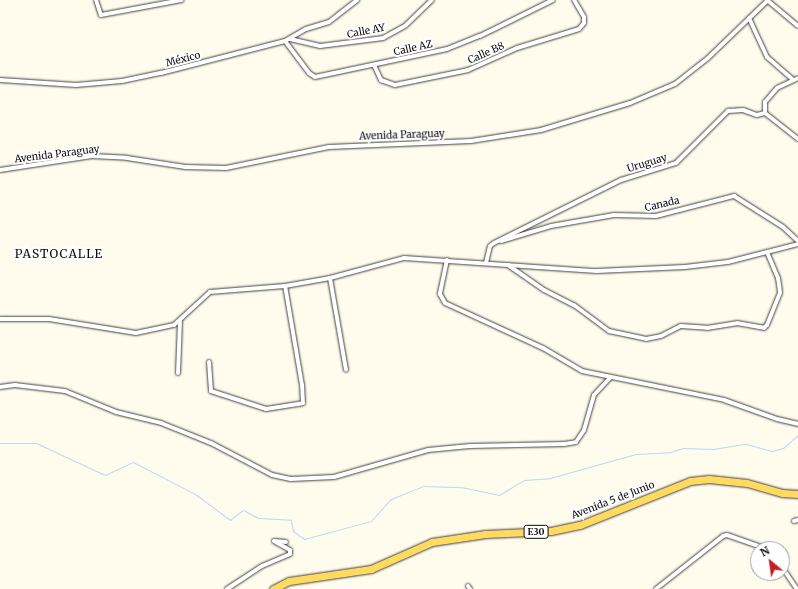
<!DOCTYPE html>
<html>
<head>
<meta charset="utf-8">
<style>
  body { margin:0 }
  #map { position:relative; width:798px; height:589px; overflow:hidden; background:#fffced; font-family:Merriweather,serif }
  div>[style] { position:absolute }
  [style*='--x'] { left:calc(var(--x)*1px); top:calc(var(--y)*1px); width:calc(var(--w)*1px); rotate:calc(var(--a)*1deg) }
  .stream>* { height:1px; margin:-0.5px; padding:0 0.5px; transform-origin:0.5px; border-radius:0.5px; background:#b0dcf9 }
  .roads { filter:drop-shadow(0 0 1px #404040) drop-shadow(0 0 1px #404040) }
  .street>* { height:4px; margin:-2px; padding:0 2px; transform-origin:2px; border-radius:2px; background:#fff }
  .primary>* { height:7px; margin:-3.5px; padding:0 3.5px; transform-origin:3.5px; border-radius:3.5px; background:#feda5e }
  span { translate:-50% -50%; white-space:nowrap; text-align:center; line-height:1.15; -webkit-text-stroke:4px #fff; paint-order:stroke }
  .shield-label span { padding:1px 3px; background:#fff; border:1px solid; border-radius:3px; -webkit-text-stroke-width:0 }
  .shield-label { font-size:9px; color:#0d0d0d; font-weight:700 }
  .street-label { font-size:10px; color:#0d0d0d }
  .quarter-label { font-size:12px; color:#0d0d0d; letter-spacing:1px }
  .north { position:absolute; left:750px; top:541px; width:40px; height:40px; box-sizing:border-box; background:#fff; border:1px solid #9e9e9e; border-radius:50%; rotate:331deg; font-size:11px; font-weight:700; line-height:16px; text-align:center; color:#0d0d0d }
  .north::after { content:''; display:block; margin:auto; width:14px; height:18px; background:#c31f25; clip-path:polygon(50% 0,100% 100%,50% 72%,0 100%) }
</style>
</head>
<body>
<div id="map">
  <div class="stream">
    <div style="--x:0;--y:443;--w:36;--a:0"></div>
    <div style="--x:36;--y:443;--w:76;--a:24.9"></div>
    <div style="--x:105;--y:475;--w:31;--a:-25"></div>
    <div style="--x:133;--y:462;--w:70;--a:27.3"></div>
    <div style="--x:195;--y:494;--w:44;--a:36.6"></div>
    <div style="--x:230;--y:520;--w:16;--a:-38"></div>
    <div style="--x:243;--y:510;--w:17;--a:28"></div>
    <div style="--x:258;--y:518;--w:33;--a:3"></div>
    <div style="--x:291;--y:520;--w:11;--a:80"></div>
    <div style="--x:293;--y:531;--w:14;--a:36"></div>
    <div style="--x:304;--y:539;--w:69;--a:-15"></div>
    <div style="--x:371;--y:521;--w:30;--a:-48"></div>
    <div style="--x:391;--y:499;--w:35;--a:-22"></div>
    <div style="--x:424;--y:486;--w:37;--a:2"></div>
    <div style="--x:461;--y:487;--w:39;--a:12"></div>
    <div style="--x:499;--y:495;--w:29;--a:-31"></div>
    <div style="--x:524;--y:480;--w:26;--a:-4"></div>
    <div style="--x:550;--y:478;--w:89;--a:-15.6"></div>
    <div style="--x:636;--y:454;--w:34;--a:-3"></div>
    <div style="--x:670;--y:452;--w:14;--a:-17"></div>
    <div style="--x:683;--y:448;--w:30;--a:2"></div>
    <div style="--x:713;--y:449;--w:33;--a:-9"></div>
    <div style="--x:746;--y:444;--w:28;--a:15"></div>
    <div style="--x:773;--y:451;--w:10;--a:-17"></div>
    <div style="--x:783;--y:448;--w:20;--a:-41"></div>
  </div>
  <div class="roads">
    <div class="street">
      <div style="--x:96;--y:0;--w:16;--a:72"></div>
      <div style="--x:101;--y:15;--w:82;--a:-10.5"></div>
      <div style="--x:767;--y:0;--w:40;--a:40"></div>
      <div style="--x:749;--y:18;--w:43;--a:65.2"></div>
      <div style="--x:767;--y:57;--w:33;--a:41"></div>
      <div style="--x:290;--y:39;--w:31;--a:13"></div>
      <div style="--x:320;--y:46;--w:64;--a:-7.2"></div>
      <div style="--x:383;--y:38;--w:26;--a:-29"></div>
      <div style="--x:406;--y:25;--w:36;--a:-44"></div>
      <div style="--x:285;--y:41;--w:40;--a:53"></div>
      <div style="--x:309;--y:73;--w:7;--a:34"></div>
      <div style="--x:315;--y:77;--w:135;--a:-12"></div>
      <div style="--x:447;--y:49;--w:35;--a:-22"></div>
      <div style="--x:480;--y:36;--w:81;--a:-26.3"></div>
      <div style="--x:374;--y:65;--w:17;--a:65"></div>
      <div style="--x:381;--y:80;--w:15;--a:20"></div>
      <div style="--x:395;--y:85;--w:75;--a:-11.6"></div>
      <div style="--x:468;--y:70;--w:54;--a:-24.2"></div>
      <div style="--x:517;--y:48;--w:65;--a:-17"></div>
      <div style="--x:579;--y:29;--w:8;--a:-50"></div>
      <div style="--x:584;--y:23;--w:6;--a:-90"></div>
      <div style="--x:584;--y:17;--w:20;--a:-120"></div>
      <div style="--x:0;--y:80;--w:76;--a:3.8"></div>
      <div style="--x:76;--y:85;--w:46;--a:-5"></div>
      <div style="--x:122;--y:81;--w:40;--a:-12"></div>
      <div style="--x:161;--y:73;--w:128;--a:-14.5"></div>
      <div style="--x:285;--y:41;--w:24;--a:-30"></div>
      <div style="--x:306;--y:29;--w:24;--a:-17"></div>
      <div style="--x:329;--y:22;--w:36;--a:-38"></div>
      <div style="--x:765;--y:113;--w:11;--a:-90"></div>
      <div style="--x:765;--y:102;--w:18;--a:-49"></div>
      <div style="--x:777;--y:88;--w:23;--a:-25"></div>
      <div style="--x:765;--y:113;--w:42;--a:38.2"></div>
      <div style="--x:0;--y:170;--w:93;--a:-8.7"></div>
      <div style="--x:92;--y:156;--w:35;--a:3"></div>
      <div style="--x:127;--y:158;--w:59;--a:8.8"></div>
      <div style="--x:185;--y:167;--w:41;--a:1.4"></div>
      <div style="--x:226;--y:168;--w:105;--a:-11.5"></div>
      <div style="--x:329;--y:147;--w:142;--a:-2.4"></div>
      <div style="--x:471;--y:141;--w:71;--a:-8.9"></div>
      <div style="--x:541;--y:130;--w:93;--a:-16.9"></div>
      <div style="--x:630;--y:103;--w:49;--a:-22.9"></div>
      <div style="--x:675;--y:84;--w:42;--a:-38.2"></div>
      <div style="--x:708;--y:58;--w:83;--a:-44"></div>
      <div style="--x:501;--y:241;--w:52;--a:-16.7"></div>
      <div style="--x:551;--y:226;--w:64;--a:-9.9"></div>
      <div style="--x:614;--y:215;--w:42;--a:1.4"></div>
      <div style="--x:656;--y:216;--w:81;--a:-14.4"></div>
      <div style="--x:734;--y:196;--w:58;--a:32.3"></div>
      <div style="--x:783;--y:227;--w:21;--a:43"></div>
      <div style="--x:447;--y:260;--w:35;--a:102"></div>
      <div style="--x:440;--y:294;--w:10;--a:61"></div>
      <div style="--x:445;--y:303;--w:108;--a:24.7"></div>
      <div style="--x:543;--y:348;--w:45;--a:30.5"></div>
      <div style="--x:582;--y:371;--w:145;--a:11.5"></div>
      <div style="--x:724;--y:400;--w:56;--a:19.7"></div>
      <div style="--x:777;--y:419;--w:22;--a:13"></div>
      <div style="--x:486;--y:263;--w:17;--a:-77"></div>
      <div style="--x:490;--y:246;--w:5;--a:-37"></div>
      <div style="--x:494;--y:243;--w:142;--a:-26.4"></div>
      <div style="--x:621;--y:180;--w:58;--a:-17.2"></div>
      <div style="--x:676;--y:163;--w:74;--a:-45"></div>
      <div style="--x:728;--y:111;--w:15;--a:-4"></div>
      <div style="--x:743;--y:110;--w:15;--a:20"></div>
      <div style="--x:757;--y:115;--w:8;--a:-14"></div>
      <div style="--x:508;--y:265;--w:44;--a:34.8"></div>
      <div style="--x:544;--y:290;--w:34;--a:27"></div>
      <div style="--x:574;--y:305;--w:44;--a:36.6"></div>
      <div style="--x:609;--y:331;--w:38;--a:12"></div>
      <div style="--x:646;--y:339;--w:15;--a:-11"></div>
      <div style="--x:661;--y:336;--w:22;--a:-27"></div>
      <div style="--x:681;--y:326;--w:26;--a:4"></div>
      <div style="--x:707;--y:328;--w:30;--a:-9"></div>
      <div style="--x:737;--y:323;--w:27;--a:10"></div>
      <div style="--x:764;--y:328;--w:4;--a:-45"></div>
      <div style="--x:767;--y:325;--w:35;--a:-68"></div>
      <div style="--x:780;--y:292;--w:14;--a:-98"></div>
      <div style="--x:778;--y:278;--w:28;--a:-113"></div>
      <div style="--x:330;--y:278;--w:93;--a:80.1"></div>
      <div style="--x:0;--y:319;--w:49;--a:0"></div>
      <div style="--x:49;--y:319;--w:88;--a:9.1"></div>
      <div style="--x:136;--y:333;--w:39;--a:-12"></div>
      <div style="--x:174;--y:325;--w:49;--a:-42.5"></div>
      <div style="--x:210;--y:292;--w:75;--a:-4.6"></div>
      <div style="--x:285;--y:286;--w:46;--a:-10.1"></div>
      <div style="--x:330;--y:278;--w:77;--a:-15.1"></div>
      <div style="--x:404;--y:258;--w:193;--a:3.9"></div>
      <div style="--x:597;--y:271;--w:88;--a:-2.6"></div>
      <div style="--x:685;--y:267;--w:43;--a:-6.6"></div>
      <div style="--x:728;--y:262;--w:72;--a:-14.4"></div>
      <div style="--x:209;--y:362;--w:29;--a:86"></div>
      <div style="--x:211;--y:391;--w:58;--a:18.1"></div>
      <div style="--x:266;--y:409;--w:37;--a:-9"></div>
      <div style="--x:303;--y:403;--w:18;--a:-93"></div>
      <div style="--x:302;--y:385;--w:100;--a:-99.7"></div>
      <div style="--x:178;--y:373;--w:52;--a:-87.8"></div>
      <div style="--x:0;--y:387;--w:15;--a:-8"></div>
      <div style="--x:15;--y:385;--w:50;--a:6.8"></div>
      <div style="--x:65;--y:391;--w:55;--a:22.4"></div>
      <div style="--x:116;--y:412;--w:46;--a:13.7"></div>
      <div style="--x:161;--y:423;--w:54;--a:21.8"></div>
      <div style="--x:211;--y:443;--w:69;--a:27.7"></div>
      <div style="--x:272;--y:475;--w:19;--a:12"></div>
      <div style="--x:291;--y:479;--w:43;--a:-2.7"></div>
      <div style="--x:334;--y:477;--w:98;--a:-16"></div>
      <div style="--x:428;--y:450;--w:42;--a:-5.4"></div>
      <div style="--x:470;--y:446;--w:94;--a:-1.2"></div>
      <div style="--x:564;--y:444;--w:12;--a:-9"></div>
      <div style="--x:576;--y:442;--w:14;--a:-56"></div>
      <div style="--x:584;--y:430;--w:36;--a:-74"></div>
      <div style="--x:594;--y:395;--w:23;--a:-47"></div>
      <div style="--x:794;--y:521;--w:4;--a:-14"></div>
      <div style="--x:782;--y:567;--w:27;--a:56"></div>
      <div style="--x:468;--y:586;--w:4;--a:56"></div>
      <div style="--x:227;--y:589;--w:42;--a:-33.3"></div>
      <div style="--x:262;--y:566;--w:30;--a:-23"></div>
      <div style="--x:290;--y:554;--w:4;--a:-90"></div>
      <div style="--x:290;--y:550;--w:18;--a:-151"></div>
      <div style="--x:274;--y:541;--w:12;--a:5"></div>
      <div style="--x:656;--y:589;--w:85;--a:-38.3"></div>
      <div style="--x:723;--y:536;--w:4;--a:-14"></div>
      <div style="--x:727;--y:535;--w:42;--a:19.3"></div>
    </div>
    <div class="primary">
      <div style="--x:273;--y:589;--w:18;--a:-27"></div>
      <div style="--x:289;--y:581;--w:83;--a:-8.3"></div>
      <div style="--x:371;--y:569;--w:67;--a:-23.9"></div>
      <div style="--x:432;--y:542;--w:54;--a:-8.6"></div>
      <div style="--x:485;--y:534;--w:66;--a:-2.6"></div>
      <div style="--x:551;--y:531;--w:30;--a:-12"></div>
      <div style="--x:580;--y:525;--w:118;--a:-21.8"></div>
      <div style="--x:690;--y:481;--w:19;--a:-6"></div>
      <div style="--x:709;--y:479;--w:38;--a:6"></div>
      <div style="--x:747;--y:483;--w:37;--a:16"></div>
      <div style="--x:783;--y:493;--w:15;--a:4"></div>
    </div>
  </div>
  <div class="shield-label">
    <span style="left:536px;top:532px">E30</span>
  </div>
  <div class="street-label">
    <span style="left:366px;top:31px;rotate:-11deg">Calle AY</span>
    <span style="left:413px;top:48px;rotate:-13deg">Calle AZ</span>
    <span style="left:486px;top:53px;rotate:-24deg">Calle B8</span>
    <span style="left:183px;top:59px;rotate:-14deg">México</span>
    <span style="left:402px;top:135px;rotate:-2deg">Avenida Paraguay</span>
    <span style="left:57px;top:154px;rotate:-7deg">Avenida Paraguay</span>
    <span style="left:647px;top:163px;rotate:-17deg">Uruguay</span>
    <span style="left:662px;top:204px;rotate:-13deg">Canada</span>
    <span style="left:613px;top:500px;rotate:-21deg">Avenida 5 de Junio</span>
  </div>
  <div class="quarter-label">
    <span style="left:59px;top:254px">PASTOCALLE</span>
  </div>
  <div class="north">N</div>
</div>
</body>
</html>
